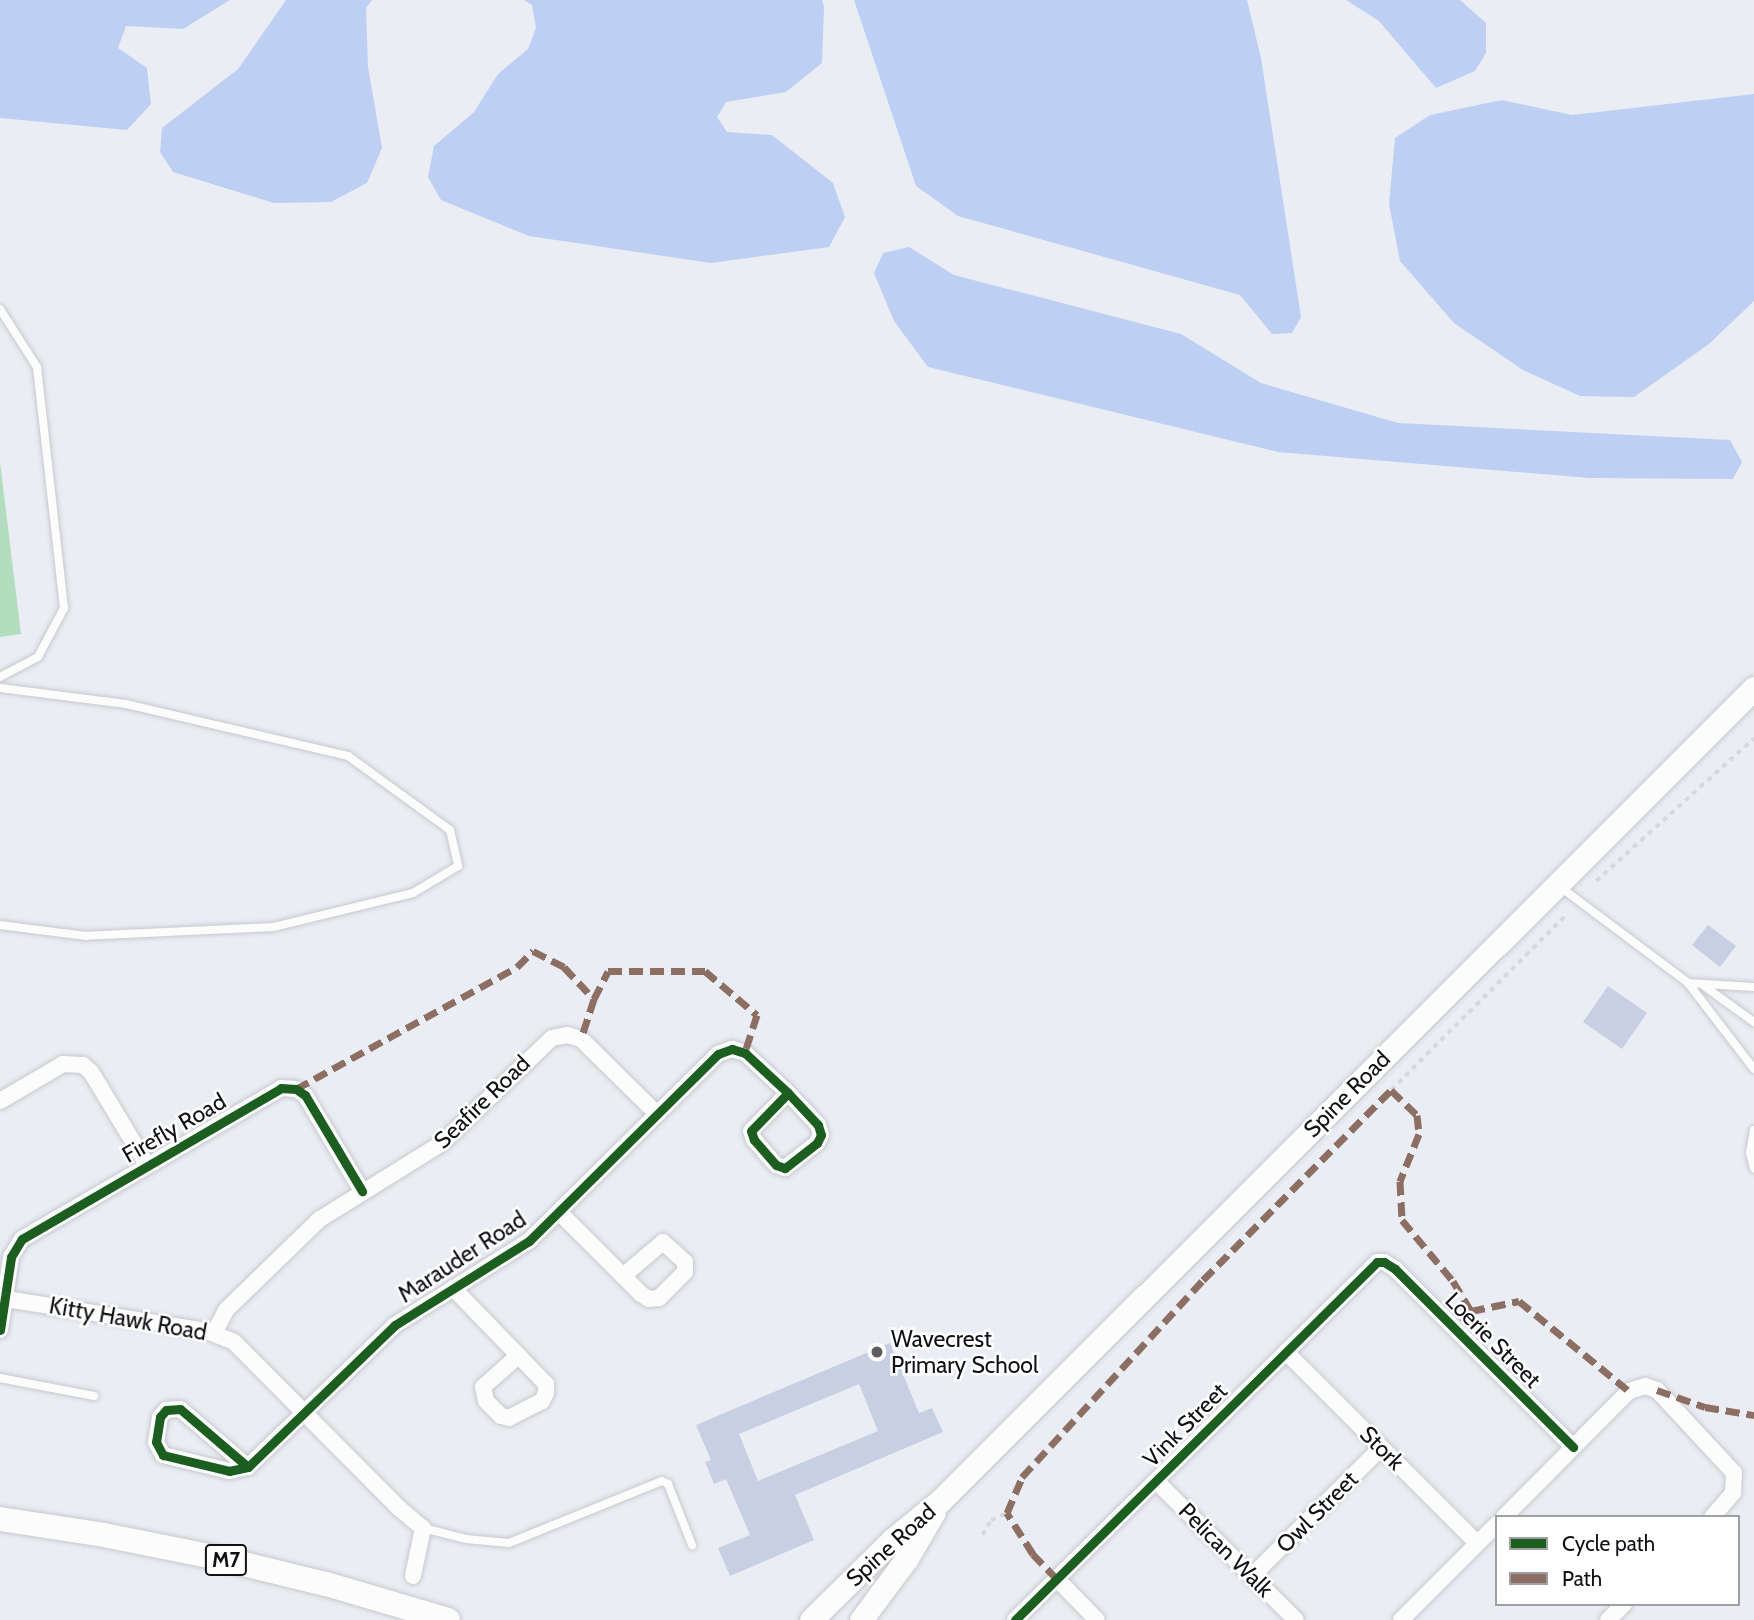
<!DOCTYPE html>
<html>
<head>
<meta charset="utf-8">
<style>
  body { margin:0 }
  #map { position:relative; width:1754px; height:1620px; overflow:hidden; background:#eaedf3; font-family:Cabin,sans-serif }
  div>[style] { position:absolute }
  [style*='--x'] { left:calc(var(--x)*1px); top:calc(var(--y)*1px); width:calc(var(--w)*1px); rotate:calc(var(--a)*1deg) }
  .green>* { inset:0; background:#b2debf }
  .water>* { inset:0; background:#becff4 }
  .building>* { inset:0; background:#c6d0e2 }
  .path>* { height:3.5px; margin-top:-1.75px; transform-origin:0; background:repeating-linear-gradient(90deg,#d7d8da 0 5px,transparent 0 10px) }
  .roads { filter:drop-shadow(0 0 2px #c7c9cd) drop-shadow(0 0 2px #c7c9cd) }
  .lane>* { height:8px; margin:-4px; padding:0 4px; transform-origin:4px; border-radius:4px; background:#fcfcfd }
  .street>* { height:16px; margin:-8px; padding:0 8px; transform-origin:8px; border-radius:8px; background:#fcfcfd }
  .secondary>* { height:23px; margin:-11.5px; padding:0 11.5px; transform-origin:11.5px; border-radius:11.5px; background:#fcfcfd }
  .primary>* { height:24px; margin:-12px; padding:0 12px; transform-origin:12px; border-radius:12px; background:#fcfcfd }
  .quiet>* { height:7px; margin-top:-3.5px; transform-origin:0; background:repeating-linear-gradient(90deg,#8d6e63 0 14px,transparent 0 21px) }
  .cycleway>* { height:9px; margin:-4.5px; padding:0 4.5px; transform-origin:4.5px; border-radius:4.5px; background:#1b5e20 }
  .dots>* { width:19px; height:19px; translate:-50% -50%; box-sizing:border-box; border:4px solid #fff; border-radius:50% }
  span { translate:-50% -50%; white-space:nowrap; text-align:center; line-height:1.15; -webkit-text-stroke:5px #fff; paint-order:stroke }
  .shield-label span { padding:2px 5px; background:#fff; border:2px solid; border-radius:5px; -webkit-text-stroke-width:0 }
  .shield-label { font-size:21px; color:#0f1115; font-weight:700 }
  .street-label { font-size:23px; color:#0f1115 }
  .poi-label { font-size:23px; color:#0f1115 }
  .left { translate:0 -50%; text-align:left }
  .legend { position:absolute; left:1495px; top:1515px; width:245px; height:91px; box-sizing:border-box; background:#fff; border:2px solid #9fa0a1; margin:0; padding:9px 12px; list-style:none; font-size:21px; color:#0f1115 }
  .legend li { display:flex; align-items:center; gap:14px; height:35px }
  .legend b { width:35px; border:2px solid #9fa0a1 }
</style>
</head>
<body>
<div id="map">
  <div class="green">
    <div style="clip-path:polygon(0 462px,21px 634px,0 637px)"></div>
  </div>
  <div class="water">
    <div style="clip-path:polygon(0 0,230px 0,183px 29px,126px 26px,118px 48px,147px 68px,151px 104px,127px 130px,0 118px)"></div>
    <div style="clip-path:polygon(286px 0,372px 0,366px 8px,368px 67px,382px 148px,367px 183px,331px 202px,274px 203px,173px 172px,160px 152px,162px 128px,238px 69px)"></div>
    <div style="clip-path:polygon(524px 0,822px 0,824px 7px,822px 63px,786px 92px,726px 102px,717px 117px,727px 132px,772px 135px,833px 183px,845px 217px,829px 247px,711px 263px,529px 236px,441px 200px,428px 177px,434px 146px,474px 112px,498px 74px,528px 49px,536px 28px,532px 5px)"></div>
    <div style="clip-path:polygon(854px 0,1247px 0,1261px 58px,1301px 317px,1292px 333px,1272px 334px,1240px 295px,958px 216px,916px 186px)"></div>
    <div style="clip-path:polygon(1346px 0,1460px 0,1486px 23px,1486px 53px,1475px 71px,1436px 88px,1379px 21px)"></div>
    <div style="clip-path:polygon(1754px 94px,1754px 301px,1709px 344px,1634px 397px,1580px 396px,1523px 370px,1454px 323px,1400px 261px,1389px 204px,1395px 138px,1430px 115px,1502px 100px,1572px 115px)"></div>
    <div style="clip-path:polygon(909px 247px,954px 275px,1181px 334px,1261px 383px,1398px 423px,1730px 440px,1742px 462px,1733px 479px,1590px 478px,1278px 452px,928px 367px,894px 321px,874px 273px,883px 253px)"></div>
  </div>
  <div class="building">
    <div style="clip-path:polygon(1708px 925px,1736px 946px,1720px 967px,1692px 945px)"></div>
    <div style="clip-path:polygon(1608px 986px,1647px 1013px,1622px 1049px,1583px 1022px)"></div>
    <div style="clip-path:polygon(evenodd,890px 1343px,919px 1413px,932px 1408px,943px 1432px,795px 1495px,814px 1540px,730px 1576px,718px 1548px,750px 1535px,726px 1479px,714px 1484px,705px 1462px,711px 1460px,696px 1425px,890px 1343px,859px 1384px,878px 1431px,758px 1481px,739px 1434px,859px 1384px)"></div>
  </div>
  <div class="path">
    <div style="--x:1596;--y:881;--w:213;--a:-42.1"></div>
    <div style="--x:1391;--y:1090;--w:247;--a:-45"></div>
    <div style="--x:982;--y:1535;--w:17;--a:-59"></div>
    <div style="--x:991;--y:1520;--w:17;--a:-24"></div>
  </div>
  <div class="roads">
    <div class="lane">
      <div style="--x:0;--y:309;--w:69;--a:57.5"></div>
      <div style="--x:37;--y:367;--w:243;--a:83.6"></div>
      <div style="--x:64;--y:608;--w:55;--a:118"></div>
      <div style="--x:38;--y:657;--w:43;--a:152.2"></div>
      <div style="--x:0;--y:688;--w:127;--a:7.2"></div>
      <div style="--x:126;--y:704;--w:228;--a:13.2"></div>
      <div style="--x:348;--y:756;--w:126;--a:36"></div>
      <div style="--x:450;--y:830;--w:37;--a:77"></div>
      <div style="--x:458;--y:866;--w:52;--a:149"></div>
      <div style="--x:413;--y:893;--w:143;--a:166.3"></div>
      <div style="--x:274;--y:927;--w:188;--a:177.3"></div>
      <div style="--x:86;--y:936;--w:87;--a:-172.7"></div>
      <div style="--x:1559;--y:886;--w:161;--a:36.9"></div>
      <div style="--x:1688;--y:983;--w:108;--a:52.5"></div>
      <div style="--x:1688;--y:983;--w:66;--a:3.5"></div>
      <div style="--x:1704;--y:986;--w:62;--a:35.8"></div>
      <div style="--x:1754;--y:1130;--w:23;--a:100"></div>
      <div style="--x:1750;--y:1153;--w:16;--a:75"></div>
      <div style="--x:0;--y:1378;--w:96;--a:10.8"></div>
      <div style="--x:423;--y:1528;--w:44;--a:14.3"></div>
      <div style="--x:466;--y:1539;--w:43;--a:5.3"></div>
      <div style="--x:509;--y:1543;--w:165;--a:-22.1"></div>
      <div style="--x:662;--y:1481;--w:7;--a:27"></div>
      <div style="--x:668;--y:1484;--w:66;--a:68.5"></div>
    </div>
    <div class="street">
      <div style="--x:0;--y:1101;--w:73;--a:-30.4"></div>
      <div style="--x:63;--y:1064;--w:20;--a:3"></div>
      <div style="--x:83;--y:1065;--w:11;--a:41"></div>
      <div style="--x:91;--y:1072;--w:109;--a:58.9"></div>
      <div style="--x:559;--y:1212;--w:116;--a:45"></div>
      <div style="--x:641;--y:1294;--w:9;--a:32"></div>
      <div style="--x:649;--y:1299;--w:10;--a:-6"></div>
      <div style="--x:659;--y:1298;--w:37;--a:-45"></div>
      <div style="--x:685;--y:1272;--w:10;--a:-90"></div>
      <div style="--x:685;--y:1262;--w:30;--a:-138"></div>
      <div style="--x:663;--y:1242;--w:52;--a:139.6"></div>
      <div style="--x:453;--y:1288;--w:134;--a:45.9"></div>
      <div style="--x:546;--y:1384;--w:9;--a:90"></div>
      <div style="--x:546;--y:1393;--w:9;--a:117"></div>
      <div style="--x:542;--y:1401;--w:37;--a:153"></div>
      <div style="--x:509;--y:1418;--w:8;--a:-166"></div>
      <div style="--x:501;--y:1416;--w:21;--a:-135"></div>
      <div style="--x:486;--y:1401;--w:14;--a:-102"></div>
      <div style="--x:483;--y:1387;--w:47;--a:-41.5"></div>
      <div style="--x:0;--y:1298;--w:210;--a:9.1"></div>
      <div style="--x:207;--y:1331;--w:29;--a:22"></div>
      <div style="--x:234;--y:1342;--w:235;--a:45.2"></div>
      <div style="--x:400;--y:1509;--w:30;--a:40"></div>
      <div style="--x:423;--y:1528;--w:49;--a:101.8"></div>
      <div style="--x:0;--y:1330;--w:74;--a:-81.4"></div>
      <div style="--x:11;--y:1257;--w:21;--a:-59"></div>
      <div style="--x:22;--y:1239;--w:300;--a:-30.2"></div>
      <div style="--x:281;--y:1088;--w:15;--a:4"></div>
      <div style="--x:296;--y:1089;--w:11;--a:34"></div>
      <div style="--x:305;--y:1095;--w:112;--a:59.3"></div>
      <div style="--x:214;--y:1333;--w:26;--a:-62"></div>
      <div style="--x:226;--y:1310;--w:131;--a:-44.1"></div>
      <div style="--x:320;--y:1219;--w:144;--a:-31.9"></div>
      <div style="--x:442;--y:1143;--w:152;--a:-43.7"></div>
      <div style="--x:552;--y:1038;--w:15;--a:-11"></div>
      <div style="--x:567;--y:1035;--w:15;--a:16"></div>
      <div style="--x:581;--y:1039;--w:107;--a:44.6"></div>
      <div style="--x:1286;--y:1352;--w:270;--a:45"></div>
      <div style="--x:248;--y:1467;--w:89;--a:-139.5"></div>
      <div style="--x:180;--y:1409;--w:14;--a:176"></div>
      <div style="--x:166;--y:1410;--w:9;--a:131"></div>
      <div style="--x:160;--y:1417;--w:25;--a:99"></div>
      <div style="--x:156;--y:1442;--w:15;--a:62"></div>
      <div style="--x:163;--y:1455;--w:68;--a:13.6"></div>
      <div style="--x:229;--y:1471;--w:19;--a:-12"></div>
      <div style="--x:248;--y:1467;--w:204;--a:-44"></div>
      <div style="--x:395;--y:1325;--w:158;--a:-32.1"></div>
      <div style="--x:529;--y:1241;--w:266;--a:-44.7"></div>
      <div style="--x:718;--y:1054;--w:15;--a:-20"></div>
      <div style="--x:732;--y:1049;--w:14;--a:17"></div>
      <div style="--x:745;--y:1053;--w:59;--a:42.9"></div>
      <div style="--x:788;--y:1093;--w:44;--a:46.8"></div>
      <div style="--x:818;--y:1125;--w:10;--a:73"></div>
      <div style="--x:821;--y:1135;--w:9;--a:117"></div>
      <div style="--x:817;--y:1143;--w:41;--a:142"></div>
      <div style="--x:785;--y:1168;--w:9;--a:-162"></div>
      <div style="--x:776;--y:1165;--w:33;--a:-131"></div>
      <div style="--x:754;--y:1140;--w:9;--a:-108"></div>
      <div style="--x:751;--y:1131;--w:53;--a:-45.8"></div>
      <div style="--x:1156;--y:1481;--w:197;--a:44.8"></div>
      <div style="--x:1504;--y:1517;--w:177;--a:-45.2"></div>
      <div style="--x:1629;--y:1391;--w:17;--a:-17"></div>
      <div style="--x:1645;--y:1386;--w:13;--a:18"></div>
      <div style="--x:1657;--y:1390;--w:113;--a:47.1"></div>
      <div style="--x:1734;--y:1473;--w:20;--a:93"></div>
      <div style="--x:1733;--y:1493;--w:32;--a:131"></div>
      <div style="--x:1252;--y:1576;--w:182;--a:-44.8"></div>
      <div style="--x:1057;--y:1579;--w:57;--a:45.7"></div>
      <div style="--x:1015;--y:1620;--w:509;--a:-44.68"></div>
      <div style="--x:1377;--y:1262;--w:7;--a:0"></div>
      <div style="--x:1384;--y:1262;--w:13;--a:32"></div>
      <div style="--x:1395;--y:1269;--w:252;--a:45"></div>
      <div style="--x:1401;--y:1620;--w:136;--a:-45"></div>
      <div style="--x:1608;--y:1620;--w:23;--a:-45"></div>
    </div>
    <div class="secondary">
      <div style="--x:811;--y:1620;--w:114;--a:-44.6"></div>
      <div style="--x:892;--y:1540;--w:63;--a:-39.2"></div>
      <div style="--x:941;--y:1500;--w:1149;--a:-44.96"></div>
      <div style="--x:861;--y:1620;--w:77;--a:-53.4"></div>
      <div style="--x:907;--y:1558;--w:53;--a:-59.6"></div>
    </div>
    <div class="primary">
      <div style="--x:0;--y:1519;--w:105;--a:8.7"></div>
      <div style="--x:104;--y:1535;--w:117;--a:11.3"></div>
      <div style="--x:219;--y:1558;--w:110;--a:13.7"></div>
      <div style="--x:326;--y:1584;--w:127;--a:16.4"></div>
    </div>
  </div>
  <div class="quiet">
    <div style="--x:594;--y:999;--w:31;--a:-63"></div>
    <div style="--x:608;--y:971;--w:97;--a:0"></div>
    <div style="--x:705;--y:971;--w:68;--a:40.2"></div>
    <div style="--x:757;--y:1015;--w:40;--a:108"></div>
    <div style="--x:296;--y:1089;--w:252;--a:-28.9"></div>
    <div style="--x:517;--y:967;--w:23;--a:-45"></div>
    <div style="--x:533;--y:951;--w:35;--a:27"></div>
    <div style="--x:564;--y:967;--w:44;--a:46.8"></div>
    <div style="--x:594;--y:999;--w:42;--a:108"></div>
    <div style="--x:1471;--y:1311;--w:49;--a:-11.8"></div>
    <div style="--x:1519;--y:1301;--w:142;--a:39.3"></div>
    <div style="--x:1657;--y:1390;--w:51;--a:19.5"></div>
    <div style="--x:1705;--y:1407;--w:50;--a:9.3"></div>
    <div style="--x:1057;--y:1579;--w:35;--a:-134"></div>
    <div style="--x:1033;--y:1554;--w:49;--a:-122.4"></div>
    <div style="--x:1007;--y:1513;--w:39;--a:-67"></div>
    <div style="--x:1022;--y:1477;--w:268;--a:-47.4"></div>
    <div style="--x:1203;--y:1280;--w:267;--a:-45.3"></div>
    <div style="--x:1391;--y:1090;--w:36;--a:44"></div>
    <div style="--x:1417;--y:1115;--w:19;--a:84"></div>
    <div style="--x:1419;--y:1134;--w:51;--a:112"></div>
    <div style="--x:1400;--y:1181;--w:39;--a:87"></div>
    <div style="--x:1402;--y:1220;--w:80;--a:50.1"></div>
    <div style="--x:1453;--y:1281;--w:35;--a:59"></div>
    <div style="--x:1471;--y:1311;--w:24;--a:128"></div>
  </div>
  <div class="cycleway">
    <div style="--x:0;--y:1330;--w:74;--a:-81.4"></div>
    <div style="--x:11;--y:1257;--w:21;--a:-59"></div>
    <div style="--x:22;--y:1239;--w:300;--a:-30.2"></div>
    <div style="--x:281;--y:1088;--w:15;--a:4"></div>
    <div style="--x:296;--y:1089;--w:11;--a:34"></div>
    <div style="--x:305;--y:1095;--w:112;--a:59.3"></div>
    <div style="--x:248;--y:1467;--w:89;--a:-139.5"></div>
    <div style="--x:180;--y:1409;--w:14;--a:176"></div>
    <div style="--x:166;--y:1410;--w:9;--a:131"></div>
    <div style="--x:160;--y:1417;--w:25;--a:99"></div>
    <div style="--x:156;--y:1442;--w:15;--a:62"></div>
    <div style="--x:163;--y:1455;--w:68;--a:13.6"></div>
    <div style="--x:229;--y:1471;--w:19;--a:-12"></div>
    <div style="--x:248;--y:1467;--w:204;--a:-44"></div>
    <div style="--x:395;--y:1325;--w:158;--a:-32.1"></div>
    <div style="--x:529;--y:1241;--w:266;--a:-44.7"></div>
    <div style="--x:718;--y:1054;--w:15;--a:-20"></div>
    <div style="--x:732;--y:1049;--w:14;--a:17"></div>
    <div style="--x:745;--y:1053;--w:59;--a:42.9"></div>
    <div style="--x:788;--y:1093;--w:44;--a:46.8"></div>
    <div style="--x:818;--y:1125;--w:10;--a:73"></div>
    <div style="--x:821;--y:1135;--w:9;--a:117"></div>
    <div style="--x:817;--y:1143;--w:41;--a:142"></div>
    <div style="--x:785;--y:1168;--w:9;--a:-162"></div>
    <div style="--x:776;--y:1165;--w:33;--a:-131"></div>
    <div style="--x:754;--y:1140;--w:9;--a:-108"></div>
    <div style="--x:751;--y:1131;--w:53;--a:-45.8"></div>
    <div style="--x:1015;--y:1620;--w:509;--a:-44.68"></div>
    <div style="--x:1377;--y:1262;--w:7;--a:0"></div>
    <div style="--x:1384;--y:1262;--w:13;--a:32"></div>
    <div style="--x:1395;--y:1269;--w:252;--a:45"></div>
  </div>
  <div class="dots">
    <div style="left:877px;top:1352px;background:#5c5e63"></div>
  </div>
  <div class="shield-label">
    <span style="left:226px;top:1560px">M7</span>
  </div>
  <div class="street-label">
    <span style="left:1347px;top:1094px;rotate:-45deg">Spine Road</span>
    <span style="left:482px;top:1102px;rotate:-44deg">Seafire Road</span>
    <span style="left:174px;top:1128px;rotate:-30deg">Firefly Road</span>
    <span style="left:462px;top:1257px;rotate:-33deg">Marauder Road</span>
    <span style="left:128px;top:1319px;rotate:10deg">Kitty Hawk Road</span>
    <span style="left:1493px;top:1340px;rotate:45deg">Loerie Street</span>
    <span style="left:1185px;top:1425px;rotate:-45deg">Vink Street</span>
    <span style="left:1382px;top:1448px;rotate:45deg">Stork</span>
    <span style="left:1317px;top:1512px;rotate:-45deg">Owl Street</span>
    <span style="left:891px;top:1545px;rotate:-42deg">Spine Road</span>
    <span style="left:1226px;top:1550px;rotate:45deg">Pelican Walk</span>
  </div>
  <div class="poi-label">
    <span class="left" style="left:891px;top:1352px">Wavecrest<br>Primary School</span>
  </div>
  <ul class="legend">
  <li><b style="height:9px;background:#1b5e20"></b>Cycle path</li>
  <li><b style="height:9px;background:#8d6e63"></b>Path</li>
  </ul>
</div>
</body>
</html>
